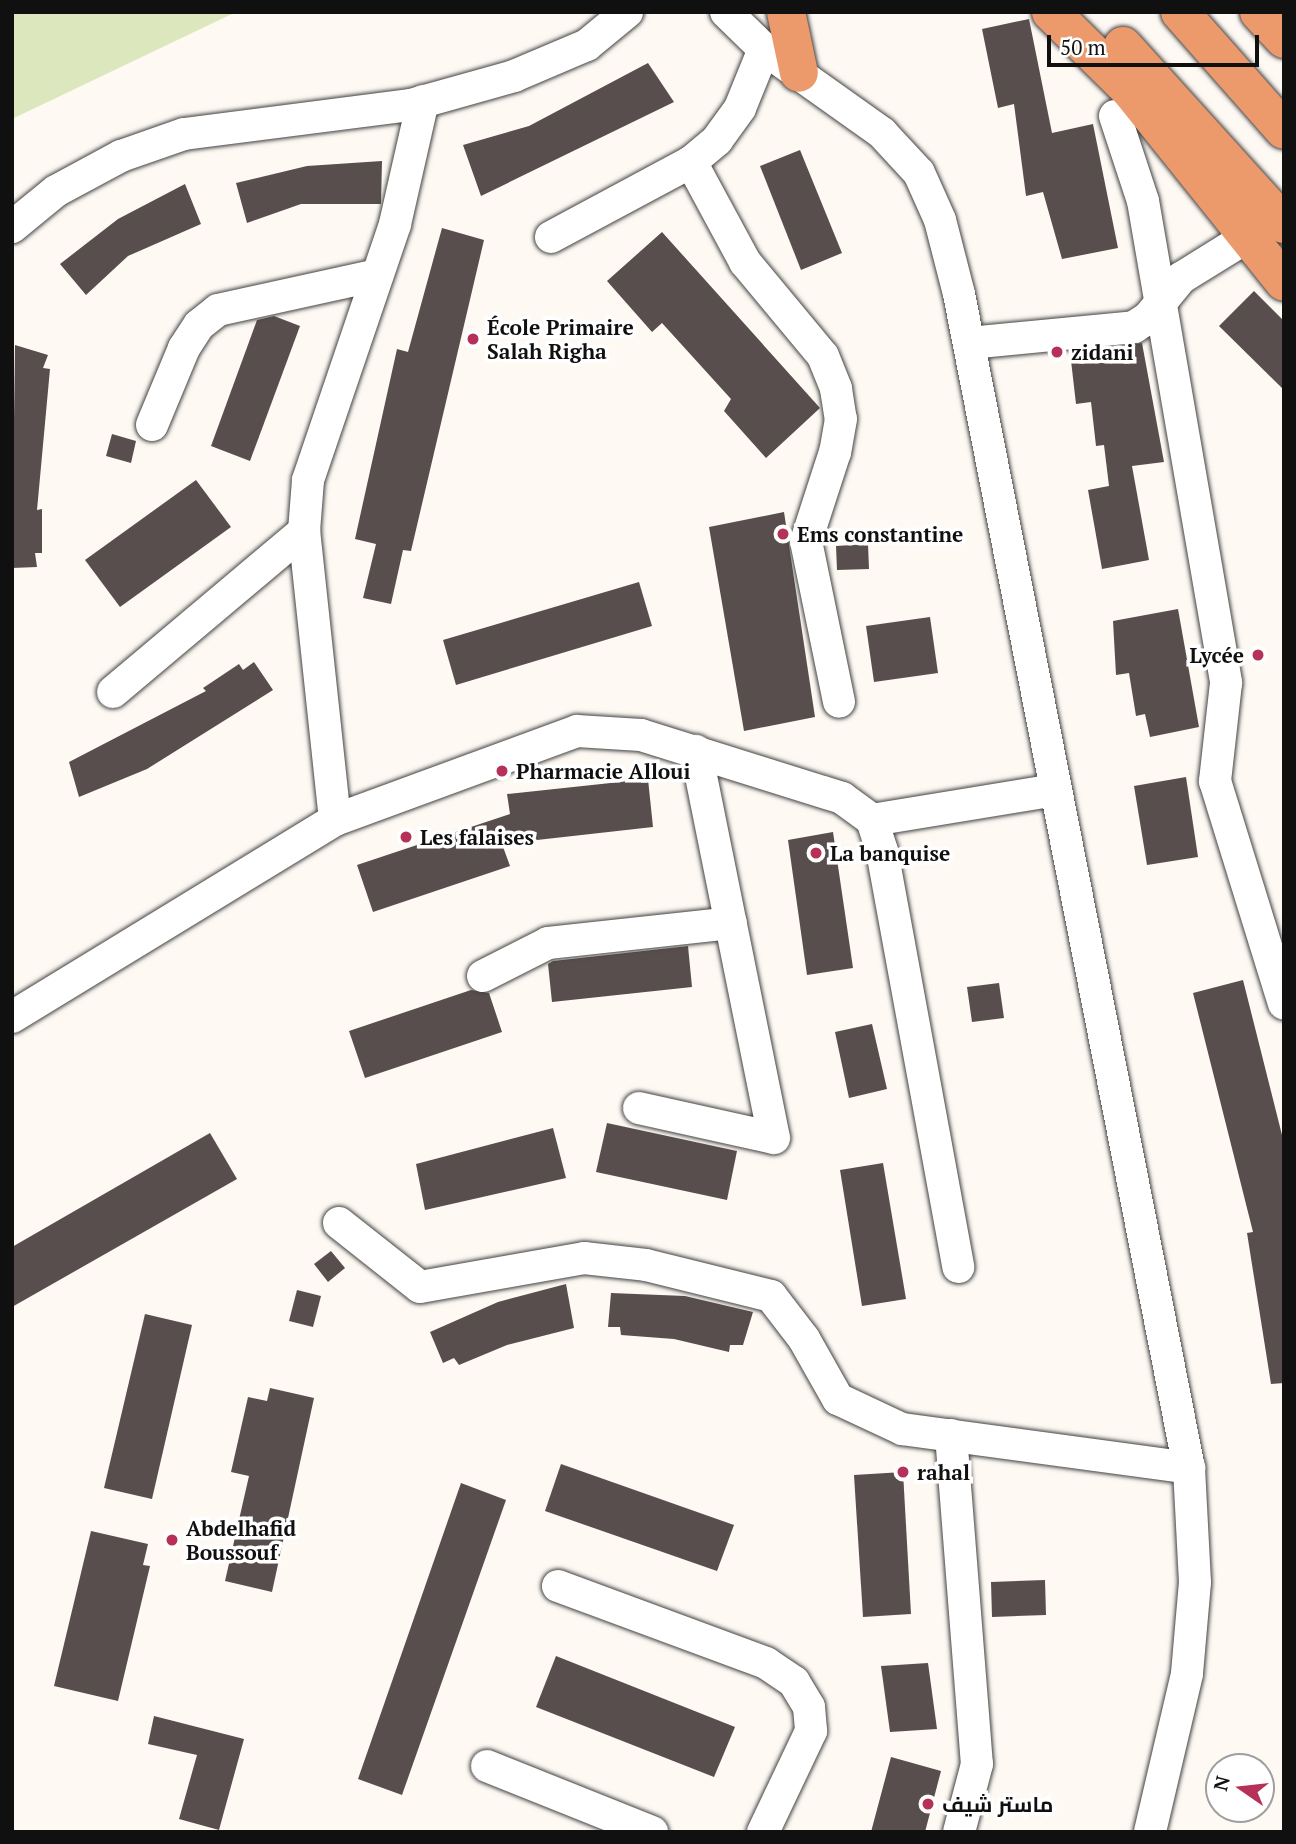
<!DOCTYPE html>
<html>
<head>
<meta charset="utf-8">
<style>
  body { margin:0 }
  #map { position:relative; width:1296px; height:1844px; overflow:hidden; background:#fef9f3; font-family:"PT Serif",Cairo,serif }
  div>[style] { position:absolute }
  [style*='--x'] { left:calc(var(--x)*1px); top:calc(var(--y)*1px); width:calc(var(--w)*1px); rotate:calc(var(--a)*1deg) }
  .green>* { inset:0; background:#dde7be }
  .building>* { inset:0; background:#584e4d }
  .roads { filter:drop-shadow(0 0 2px #434343) drop-shadow(0 0 2px #434343) }
  .minor>* { height:32px; margin:-16px; padding:0 16px; transform-origin:16px; border-radius:16px; background:#fff }
  .trunk>* { height:38px; margin:-19px; padding:0 19px; transform-origin:19px; border-radius:19px; background:#ec9a6c }
  .dots>* { width:19px; height:19px; translate:-50% -50%; box-sizing:border-box; border:4px solid #fff; border-radius:50% }
  span { translate:-50% -50%; white-space:nowrap; text-align:center; line-height:1.15; -webkit-text-stroke:7px #fff; paint-order:stroke }
  .poi-label { font-size:21px; color:#101010; font-weight:700 }
  .left { translate:0 -50%; text-align:left }
  .right { translate:-100% -50%; text-align:right }
  .frame { position:absolute; inset:0; border:14px solid #101010; pointer-events:none }
  .north { position:absolute; left:1205px; top:1753px; width:70px; height:70px; box-sizing:border-box; background:#fff; border:2px solid #9f9f9f; border-radius:50%; rotate:284deg; font-size:19px; font-weight:700; line-height:28px; text-align:center; color:#101010 }
  .north::after { content:''; display:block; margin:auto; width:24px; height:32px; background:#b63158; clip-path:polygon(50% 0,100% 100%,50% 72%,0 100%) }
  .scale { position:absolute; left:1047px; top:35px; width:212px; height:32px; box-sizing:border-box; border:4px solid #101010; border-top:0; padding-left:9px; font-size:21px; line-height:24px; white-space:nowrap; color:#101010; -webkit-text-stroke:5px #fff; paint-order:stroke }
</style>
</head>
<body>
<div id="map">
  <div class="green">
    <div style="clip-path:polygon(12px 12px,236px 12px,12px 119px)"></div>
  </div>
  <div class="building">
    <div style="clip-path:polygon(1029px 19px,1052px 133px,1093px 124px,1118px 248px,1062px 259px,1043px 192px,1026px 196px,1014px 104px,998px 108px,982px 29px)"></div>
    <div style="clip-path:polygon(648px 63px,674px 102px,481px 196px,463px 145px,529px 126px)"></div>
    <div style="clip-path:polygon(800px 150px,842px 253px,801px 270px,760px 166px)"></div>
    <div style="clip-path:polygon(382px 161px,381px 204px,301px 204px,247px 223px,236px 183px,307px 166px)"></div>
    <div style="clip-path:polygon(185px 184px,201px 224px,128px 256px,86px 295px,60px 264px,118px 219px)"></div>
    <div style="clip-path:polygon(442px 228px,484px 240px,411px 551px,403px 550px,391px 604px,363px 598px,376px 544px,355px 539px,397px 349px,408px 352px)"></div>
    <div style="clip-path:polygon(662px 232px,820px 408px,766px 458px,724px 411px,731px 399px,662px 323px,652px 332px,607px 281px)"></div>
    <div style="clip-path:polygon(1254px 291px,1284px 321px,1284px 390px,1219px 326px)"></div>
    <div style="clip-path:polygon(274px 316px,300px 326px,250px 461px,211px 446px,257px 320px)"></div>
    <div style="clip-path:polygon(1142px 343px,1164px 462px,1132px 466px,1149px 560px,1102px 569px,1088px 490px,1109px 486px,1104px 445px,1096px 446px,1091px 402px,1076px 404px,1070px 352px)"></div>
    <div style="clip-path:polygon(15px 345px,48px 355px,43px 368px,50px 369px,37px 510px,42px 509px,42px 553px,35px 553px,37px 567px,12px 568px)"></div>
    <div style="clip-path:polygon(112px 434px,136px 441px,131px 463px,106px 456px)"></div>
    <div style="clip-path:polygon(196px 480px,231px 527px,120px 607px,85px 560px)"></div>
    <div style="clip-path:polygon(784px 512px,815px 717px,744px 731px,709px 527px)"></div>
    <div style="clip-path:polygon(868px 544px,869px 569px,837px 570px,836px 546px)"></div>
    <div style="clip-path:polygon(639px 582px,652px 626px,456px 685px,443px 640px)"></div>
    <div style="clip-path:polygon(1178px 609px,1199px 727px,1150px 737px,1145px 714px,1136px 716px,1129px 673px,1116px 675px,1113px 621px)"></div>
    <div style="clip-path:polygon(930px 617px,938px 673px,874px 682px,866px 626px)"></div>
    <div style="clip-path:polygon(254px 662px,273px 690px,147px 769px,79px 797px,69px 762px,206px 691px,203px 688px,239px 664px,243px 670px)"></div>
    <div style="clip-path:polygon(1186px 777px,1198px 857px,1147px 865px,1134px 786px)"></div>
    <div style="clip-path:polygon(648px 779px,653px 827px,502px 844px,510px 866px,373px 912px,357px 865px,510px 814px,507px 794px)"></div>
    <div style="clip-path:polygon(833px 832px,853px 968px,807px 975px,788px 840px)"></div>
    <div style="clip-path:polygon(688px 946px,692px 987px,552px 1002px,548px 964px,553px 961px)"></div>
    <div style="clip-path:polygon(1243px 980px,1284px 1143px,1284px 1383px,1271px 1384px,1247px 1233px,1253px 1232px,1193px 993px)"></div>
    <div style="clip-path:polygon(999px 983px,1004px 1018px,972px 1022px,967px 987px)"></div>
    <div style="clip-path:polygon(471px 990px,489px 993px,502px 1032px,365px 1078px,349px 1031px)"></div>
    <div style="clip-path:polygon(872px 1024px,887px 1089px,849px 1098px,835px 1032px)"></div>
    <div style="clip-path:polygon(607px 1123px,737px 1151px,727px 1200px,596px 1172px)"></div>
    <div style="clip-path:polygon(553px 1128px,566px 1178px,425px 1210px,416px 1164px)"></div>
    <div style="clip-path:polygon(210px 1133px,237px 1179px,12px 1307px,12px 1247px)"></div>
    <div style="clip-path:polygon(883px 1163px,906px 1299px,862px 1306px,840px 1170px)"></div>
    <div style="clip-path:polygon(331px 1251px,345px 1268px,328px 1282px,314px 1264px)"></div>
    <div style="clip-path:polygon(566px 1284px,574px 1328px,507px 1345px,459px 1365px,454px 1358px,443px 1363px,430px 1332px,498px 1302px)"></div>
    <div style="clip-path:polygon(297px 1290px,321px 1296px,313px 1327px,289px 1321px)"></div>
    <div style="clip-path:polygon(611px 1293px,685px 1296px,753px 1312px,743px 1345px,730px 1345px,729px 1352px,674px 1339px,621px 1335px,620px 1327px,608px 1327px)"></div>
    <div style="clip-path:polygon(145px 1314px,192px 1325px,152px 1499px,104px 1488px)"></div>
    <div style="clip-path:polygon(270px 1388px,314px 1398px,272px 1592px,225px 1581px,249px 1476px,231px 1472px,248px 1397px,267px 1401px)"></div>
    <div style="clip-path:polygon(561px 1464px,734px 1525px,717px 1571px,545px 1511px)"></div>
    <div style="clip-path:polygon(903px 1472px,911px 1614px,863px 1617px,854px 1475px)"></div>
    <div style="clip-path:polygon(461px 1483px,506px 1500px,402px 1795px,358px 1779px)"></div>
    <div style="clip-path:polygon(91px 1531px,148px 1544px,143px 1565px,150px 1566px,118px 1701px,54px 1686px)"></div>
    <div style="clip-path:polygon(1045px 1580px,1046px 1615px,992px 1617px,991px 1582px)"></div>
    <div style="clip-path:polygon(556px 1656px,735px 1727px,714px 1777px,536px 1707px)"></div>
    <div style="clip-path:polygon(928px 1663px,937px 1729px,890px 1732px,881px 1666px)"></div>
    <div style="clip-path:polygon(154px 1716px,244px 1739px,219px 1830px,179px 1819px,197px 1755px,148px 1744px)"></div>
    <div style="clip-path:polygon(891px 1757px,941px 1771px,925px 1832px,871px 1832px)"></div>
  </div>
  <div class="roads">
    <div class="minor">
      <div style="--x:726;--y:12;--w:53;--a:44.2"></div>
      <div style="--x:764;--y:49;--w:145;--a:35.4"></div>
      <div style="--x:882;--y:133;--w:54;--a:47.2"></div>
      <div style="--x:919;--y:173;--w:51;--a:65.9"></div>
      <div style="--x:940;--y:220;--w:76;--a:75.6"></div>
      <div style="--x:959;--y:294;--w:1196;--a:78.92"></div>
      <div style="--x:1189;--y:1468;--w:114;--a:87"></div>
      <div style="--x:1195;--y:1582;--w:92;--a:95"></div>
      <div style="--x:1187;--y:1674;--w:162;--a:103.2"></div>
      <div style="--x:1115;--y:116;--w:89;--a:71.8"></div>
      <div style="--x:1143;--y:201;--w:489;--a:80.2"></div>
      <div style="--x:1226;--y:683;--w:99;--a:96.4"></div>
      <div style="--x:1215;--y:781;--w:233;--a:72.8"></div>
      <div style="--x:691;--y:162;--w:114;--a:61.6"></div>
      <div style="--x:745;--y:262;--w:122;--a:50.3"></div>
      <div style="--x:823;--y:356;--w:35;--a:68"></div>
      <div style="--x:836;--y:389;--w:30;--a:81"></div>
      <div style="--x:841;--y:419;--w:34;--a:100"></div>
      <div style="--x:835;--y:452;--w:94;--a:108"></div>
      <div style="--x:806;--y:541;--w:164;--a:78.4"></div>
      <div style="--x:12;--y:227;--w:57;--a:-39.3"></div>
      <div style="--x:56;--y:191;--w:74;--a:-28.3"></div>
      <div style="--x:121;--y:156;--w:67;--a:-19.2"></div>
      <div style="--x:184;--y:134;--w:229;--a:-7.3"></div>
      <div style="--x:411;--y:105;--w:107;--a:-15.7"></div>
      <div style="--x:514;--y:76;--w:79;--a:-23"></div>
      <div style="--x:587;--y:45;--w:52;--a:-39.5"></div>
      <div style="--x:551;--y:237;--w:159;--a:-28.2"></div>
      <div style="--x:691;--y:162;--w:34;--a:-40"></div>
      <div style="--x:717;--y:140;--w:39;--a:-54"></div>
      <div style="--x:740;--y:108;--w:64;--a:-67.9"></div>
      <div style="--x:969;--y:343;--w:166;--a:-5.5"></div>
      <div style="--x:1134;--y:327;--w:17;--a:-33"></div>
      <div style="--x:1148;--y:318;--w:52;--a:-50.5"></div>
      <div style="--x:1181;--y:278;--w:78;--a:-31.8"></div>
      <div style="--x:152;--y:425;--w:83;--a:-67.4"></div>
      <div style="--x:184;--y:348;--w:27;--a:-57"></div>
      <div style="--x:199;--y:325;--w:24;--a:-38"></div>
      <div style="--x:218;--y:310;--w:163;--a:-12.4"></div>
      <div style="--x:113;--y:692;--w:250;--a:-40.1"></div>
      <div style="--x:335;--y:820;--w:291;--a:-96.1"></div>
      <div style="--x:304;--y:531;--w:51;--a:-85.5"></div>
      <div style="--x:308;--y:480;--w:270;--a:-71.2"></div>
      <div style="--x:395;--y:224;--w:126;--a:-77.2"></div>
      <div style="--x:872;--y:820;--w:186;--a:-9.3"></div>
      <div style="--x:483;--y:976;--w:73;--a:-26.9"></div>
      <div style="--x:548;--y:943;--w:184;--a:-6.2"></div>
      <div style="--x:12;--y:1017;--w:378;--a:-31.4"></div>
      <div style="--x:335;--y:820;--w:258;--a:-20.2"></div>
      <div style="--x:577;--y:731;--w:64;--a:3.6"></div>
      <div style="--x:641;--y:735;--w:211;--a:17.4"></div>
      <div style="--x:842;--y:798;--w:37;--a:36"></div>
      <div style="--x:872;--y:820;--w:33;--a:72"></div>
      <div style="--x:882;--y:851;--w:423;--a:79.6"></div>
      <div style="--x:639;--y:1108;--w:138;--a:12.5"></div>
      <div style="--x:774;--y:1138;--w:395;--a:-101.4"></div>
      <div style="--x:339;--y:1223;--w:103;--a:38.3"></div>
      <div style="--x:420;--y:1287;--w:167;--a:-10"></div>
      <div style="--x:584;--y:1258;--w:62;--a:6.4"></div>
      <div style="--x:646;--y:1265;--w:129;--a:13.9"></div>
      <div style="--x:771;--y:1296;--w:54;--a:52.5"></div>
      <div style="--x:804;--y:1339;--w:69;--a:60.5"></div>
      <div style="--x:838;--y:1399;--w:71;--a:25.1"></div>
      <div style="--x:902;--y:1429;--w:290;--a:7.7"></div>
      <div style="--x:951;--y:1435;--w:330;--a:85.5"></div>
      <div style="--x:977;--y:1764;--w:70;--a:104.8"></div>
      <div style="--x:558;--y:1586;--w:222;--a:20.3"></div>
      <div style="--x:766;--y:1663;--w:34;--a:34"></div>
      <div style="--x:794;--y:1682;--w:29;--a:59"></div>
      <div style="--x:809;--y:1707;--w:24;--a:85"></div>
      <div style="--x:811;--y:1731;--w:112;--a:115.4"></div>
      <div style="--x:487;--y:1766;--w:178;--a:21.8"></div>
    </div>
    <div class="trunk">
      <div style="--x:786;--y:12;--w:62;--a:78"></div>
      <div style="--x:1051;--y:12;--w:114;--a:44.6"></div>
      <div style="--x:1132;--y:92;--w:243;--a:51.3"></div>
      <div style="--x:1180;--y:12;--w:157;--a:48.6"></div>
      <div style="--x:1259;--y:12;--w:37;--a:47"></div>
      <div style="--x:1123;--y:46;--w:240;--a:47.9"></div>
    </div>
  </div>
  <div class="dots">
    <div style="left:473px;top:339px;background:#b63158"></div>
    <div style="left:1057px;top:352px;background:#b63158"></div>
    <div style="left:783px;top:534px;background:#b63158"></div>
    <div style="left:1258px;top:655px;background:#b63158"></div>
    <div style="left:502px;top:771px;background:#b63158"></div>
    <div style="left:406px;top:837px;background:#b63158"></div>
    <div style="left:816px;top:853px;background:#b63158"></div>
    <div style="left:903px;top:1472px;background:#b63158"></div>
    <div style="left:172px;top:1540px;background:#b63158"></div>
    <div style="left:928px;top:1804px;background:#b63158"></div>
  </div>
  <div class="poi-label">
    <span class="left" style="left:487px;top:339px">École Primaire<br>Salah Righa</span>
    <span class="left" style="left:1071px;top:352px">zidani</span>
    <span class="left" style="left:797px;top:534px">Ems constantine</span>
    <span class="right" style="left:1244px;top:655px">Lycée</span>
    <span class="left" style="left:516px;top:771px">Pharmacie Alloui</span>
    <span class="left" style="left:420px;top:837px">Les falaises</span>
    <span class="left" style="left:830px;top:853px">La banquise</span>
    <span class="left" style="left:917px;top:1472px">rahal</span>
    <span class="left" style="left:186px;top:1540px">Abdelhafid<br>Boussouf</span>
    <span class="left" style="left:942px;top:1804px">ماستر شيف</span>
  </div>
  <div class="frame"></div>
  <div class="north">N</div>
  <div class="scale">50 m</div>
</div>
</body>
</html>
